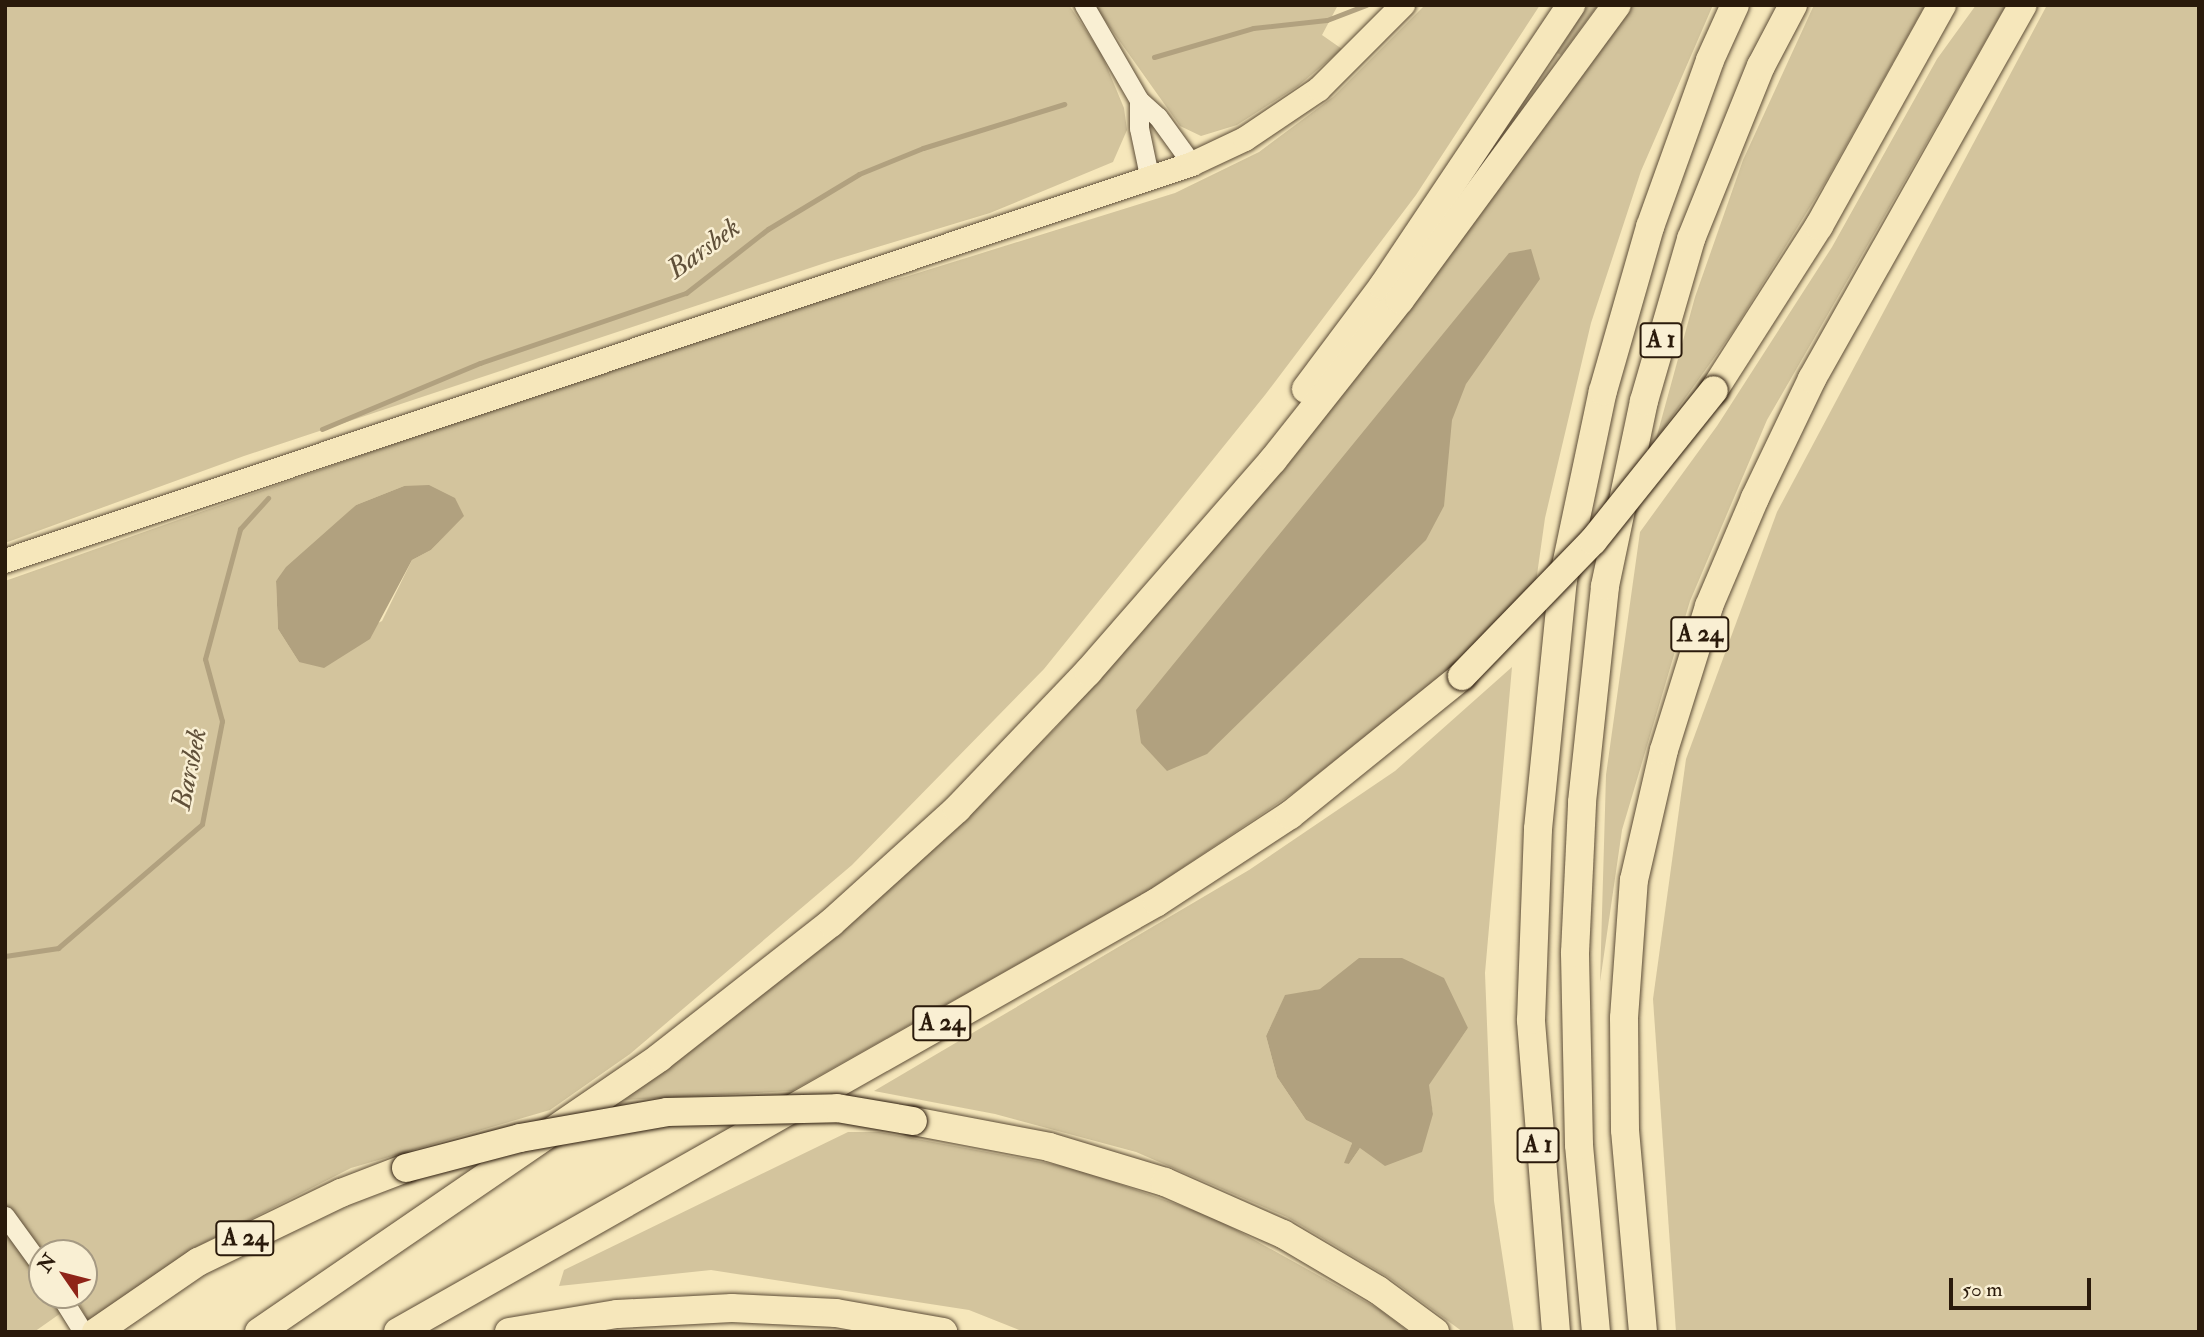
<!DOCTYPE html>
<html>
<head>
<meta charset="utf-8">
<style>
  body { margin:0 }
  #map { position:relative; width:2204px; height:1337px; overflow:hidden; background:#f6e7bb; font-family:"IM FELL Double Pica",serif }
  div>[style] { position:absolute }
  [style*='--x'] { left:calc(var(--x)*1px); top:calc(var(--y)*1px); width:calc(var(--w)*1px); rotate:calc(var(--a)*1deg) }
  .green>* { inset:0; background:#d3c49d }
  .water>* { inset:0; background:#b1a17f }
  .stream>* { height:5px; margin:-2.5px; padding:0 2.5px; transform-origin:2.5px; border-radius:2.5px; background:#b1a17f }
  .roads { filter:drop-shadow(0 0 2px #5d4d37) drop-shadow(0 0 2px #5d4d37) }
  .minor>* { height:19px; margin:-9.5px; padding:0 9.5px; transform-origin:9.5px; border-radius:9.5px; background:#f9efd3 }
  .major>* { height:24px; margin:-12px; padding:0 12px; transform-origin:12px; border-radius:12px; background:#f6e7bb }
  .highway>* { height:28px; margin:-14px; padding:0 14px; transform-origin:14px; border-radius:14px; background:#f6e7bb }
  .bridges { filter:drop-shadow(0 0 2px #2a1a0b) drop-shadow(0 0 2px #2a1a0b) }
  .highway-bridge>* { height:28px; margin:-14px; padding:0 14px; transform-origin:14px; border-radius:14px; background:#f6e7bb }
  span { translate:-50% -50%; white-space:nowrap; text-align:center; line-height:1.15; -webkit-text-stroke:5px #f9efd3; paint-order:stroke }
  .shield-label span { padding:2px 5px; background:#f9efd3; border:2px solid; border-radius:5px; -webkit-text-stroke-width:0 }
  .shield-label { font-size:24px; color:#2a1a0b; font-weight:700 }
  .water-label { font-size:28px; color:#605039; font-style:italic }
  .frame { position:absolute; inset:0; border:7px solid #2a1a0b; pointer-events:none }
  .north { position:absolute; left:28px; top:1239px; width:70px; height:70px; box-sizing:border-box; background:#f9efd3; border:2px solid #a69a83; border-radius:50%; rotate:305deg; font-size:19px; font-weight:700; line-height:28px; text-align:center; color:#2a1a0b }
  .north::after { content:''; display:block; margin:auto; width:24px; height:32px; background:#8f2418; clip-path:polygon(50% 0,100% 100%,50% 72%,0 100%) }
  .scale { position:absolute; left:1949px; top:1278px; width:142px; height:32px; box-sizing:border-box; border:4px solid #2a1a0b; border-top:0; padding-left:9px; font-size:21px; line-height:24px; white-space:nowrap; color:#2a1a0b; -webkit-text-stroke:5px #f9efd3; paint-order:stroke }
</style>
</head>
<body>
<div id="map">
  <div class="green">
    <div style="clip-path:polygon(5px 5px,1069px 5px,1101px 53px,1124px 108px,1127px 130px,1113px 162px,990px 213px,828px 262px,244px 456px,5px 543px)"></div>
    <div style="clip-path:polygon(1094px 5px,1338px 5px,1322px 35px,1342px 49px,1298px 86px,1237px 125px,1201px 136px,1180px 126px)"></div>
    <div style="clip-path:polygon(evenodd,1425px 5px,1540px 5px,1416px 195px,1265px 395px,1044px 669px,852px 865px,630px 1054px,550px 1110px,351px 1168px,194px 1248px,88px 1322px,78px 1301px,34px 1332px,5px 1332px,5px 581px,776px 309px,905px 277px,1175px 193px,1259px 152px,1333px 97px,1425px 5px,404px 486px,463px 516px,431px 550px,412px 560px,382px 621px,299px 662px,278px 629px,276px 581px,356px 505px,404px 486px,1425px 5px,42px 1253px,84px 1253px,84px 1295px,42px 1295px,42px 1253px)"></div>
    <div style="clip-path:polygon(1588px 5px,1598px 5px,1561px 55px,1557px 53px)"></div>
    <div style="clip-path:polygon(1627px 5px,1713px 5px,1641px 171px,1591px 323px,1545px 518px,1536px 582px,1443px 675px,1296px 791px,1148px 891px,792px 1091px,624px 1100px,826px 945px,1054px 730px,1246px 508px)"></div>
    <div style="clip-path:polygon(1814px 5px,1925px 5px,1826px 181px,1734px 330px,1656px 439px,1695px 297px,1743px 160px)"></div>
    <div style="clip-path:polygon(1976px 5px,2006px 5px,1767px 420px,1690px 601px,1622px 830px,1600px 982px,1606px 775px,1640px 532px,1717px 426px,1832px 247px,1937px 59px)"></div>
    <div style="clip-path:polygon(2199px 5px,2199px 1332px,1676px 1332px,1653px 999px,1686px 759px,1777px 512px,2047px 5px)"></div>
    <div style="clip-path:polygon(evenodd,1512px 667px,1485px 973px,1494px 1201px,1514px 1332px,1463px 1332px,1388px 1277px,1287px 1217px,1136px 1152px,995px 1114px,874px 1091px,1249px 870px,1395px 771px,1512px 667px,1320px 989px,1468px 1028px,1428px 1085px,1433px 1114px,1360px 1148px,1349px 1164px,1345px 1162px,1352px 1143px,1306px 1120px,1277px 1077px,1266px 1036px,1285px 996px,1320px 989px)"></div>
    <div style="clip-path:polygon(848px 1132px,879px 1132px,1074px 1168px,1213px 1217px,1379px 1309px,1409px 1332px,1024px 1332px,969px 1310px,711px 1270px,559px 1286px,564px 1270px)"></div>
  </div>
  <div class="water">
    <div style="clip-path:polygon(1531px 249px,1540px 279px,1466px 384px,1452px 420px,1444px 506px,1426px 540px,1207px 754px,1167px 771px,1141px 743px,1136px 710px,1509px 253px)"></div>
    <div style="clip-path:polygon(429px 485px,455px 498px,464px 516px,431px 550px,412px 560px,370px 639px,324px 668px,299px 662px,278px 629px,276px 581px,286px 567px,356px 505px,404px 486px)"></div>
    <div style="clip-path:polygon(1359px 958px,1402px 958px,1444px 978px,1468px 1028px,1429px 1085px,1433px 1114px,1422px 1152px,1385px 1166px,1360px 1148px,1349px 1164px,1344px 1163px,1352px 1143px,1306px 1120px,1277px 1077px,1266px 1036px,1285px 995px,1320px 989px)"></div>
  </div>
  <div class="stream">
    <div style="--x:1154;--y:57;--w:103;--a:-16.3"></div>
    <div style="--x:1253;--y:28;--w:74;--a:-6.2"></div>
    <div style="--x:1327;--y:20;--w:42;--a:-21"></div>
    <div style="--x:322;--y:429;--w:171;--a:-22.7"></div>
    <div style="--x:480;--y:363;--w:218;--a:-18.8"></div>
    <div style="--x:686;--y:293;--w:104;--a:-38"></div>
    <div style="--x:768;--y:229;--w:106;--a:-31.1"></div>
    <div style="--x:859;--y:174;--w:69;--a:-22.1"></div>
    <div style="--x:923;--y:148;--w:148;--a:-17.3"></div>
    <div style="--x:5;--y:956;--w:54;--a:-8.6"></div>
    <div style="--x:58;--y:948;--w:190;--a:-40.7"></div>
    <div style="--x:202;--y:824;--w:105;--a:-79"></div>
    <div style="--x:222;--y:721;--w:64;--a:-105.3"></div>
    <div style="--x:205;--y:659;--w:135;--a:-74.9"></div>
    <div style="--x:240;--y:529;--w:42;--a:-47.9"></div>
  </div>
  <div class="roads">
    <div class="minor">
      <div style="--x:1084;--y:5;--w:110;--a:59.9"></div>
      <div style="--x:1139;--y:100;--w:25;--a:42"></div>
      <div style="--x:1158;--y:117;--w:58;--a:54.1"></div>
      <div style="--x:1139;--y:100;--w:28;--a:90"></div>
      <div style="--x:1139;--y:128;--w:53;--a:78.1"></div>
      <div style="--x:5;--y:1216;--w:63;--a:54"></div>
      <div style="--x:60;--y:1295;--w:44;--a:58.1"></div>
    </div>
    <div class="major">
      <div style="--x:5;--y:561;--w:1252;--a:-18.49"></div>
      <div style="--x:1192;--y:164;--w:59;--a:-25.3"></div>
      <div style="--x:1245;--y:139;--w:89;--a:-34"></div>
      <div style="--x:1319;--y:89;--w:119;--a:-45"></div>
    </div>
    <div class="highway">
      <div style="--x:1306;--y:389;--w:129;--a:-53.2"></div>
      <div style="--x:1383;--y:286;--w:338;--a:-56.2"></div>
      <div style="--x:1714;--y:390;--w:195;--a:-57.4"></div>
      <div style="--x:1819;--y:226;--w:253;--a:-60.9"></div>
      <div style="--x:913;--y:1121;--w:138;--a:10.8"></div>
      <div style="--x:1049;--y:1147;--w:121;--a:16.8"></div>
      <div style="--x:1165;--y:1182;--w:129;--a:23.8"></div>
      <div style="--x:1283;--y:1234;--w:110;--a:30.5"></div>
      <div style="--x:1378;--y:1290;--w:71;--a:36.4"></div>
      <div style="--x:96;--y:1332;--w:124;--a:-34.5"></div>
      <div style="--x:198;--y:1262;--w:159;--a:-25.8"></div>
      <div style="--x:341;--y:1193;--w:70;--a:-21"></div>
      <div style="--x:259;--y:1332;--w:486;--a:-34.4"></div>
      <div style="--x:660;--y:1057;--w:217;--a:-38.1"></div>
      <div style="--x:831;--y:923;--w:170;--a:-42.1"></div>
      <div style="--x:957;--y:809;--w:190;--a:-46.3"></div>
      <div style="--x:1088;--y:672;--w:281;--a:-48.9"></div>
      <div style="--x:1273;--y:460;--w:204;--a:-51.6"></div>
      <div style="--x:1400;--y:300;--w:366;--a:-53.7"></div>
      <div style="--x:398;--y:1332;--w:872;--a:-29.53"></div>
      <div style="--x:1157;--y:902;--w:159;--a:-33.2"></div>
      <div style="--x:1290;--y:815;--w:221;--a:-38.9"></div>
      <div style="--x:509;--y:1332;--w:109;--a:-9.5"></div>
      <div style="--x:617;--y:1314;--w:115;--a:-3"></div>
      <div style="--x:732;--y:1308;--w:104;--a:2.8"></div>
      <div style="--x:836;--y:1313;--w:109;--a:10.1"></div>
      <div style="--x:1556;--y:1332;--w:313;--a:-94.6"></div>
      <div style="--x:1531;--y:1020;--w:191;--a:-87.9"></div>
      <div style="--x:1538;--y:829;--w:250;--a:-84.3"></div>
      <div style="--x:1563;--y:580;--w:193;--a:-78.1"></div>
      <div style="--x:1603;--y:391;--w:171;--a:-74"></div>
      <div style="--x:1650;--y:227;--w:177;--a:-70.2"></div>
      <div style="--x:1710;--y:60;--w:60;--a:-65.6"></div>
      <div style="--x:1596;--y:1332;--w:188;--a:-95.2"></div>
      <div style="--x:1579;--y:1145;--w:192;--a:-91.2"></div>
      <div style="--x:1575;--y:953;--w:151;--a:-87.3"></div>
      <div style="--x:1582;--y:802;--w:217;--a:-83.9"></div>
      <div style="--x:1605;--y:586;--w:189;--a:-78.1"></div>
      <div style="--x:1644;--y:401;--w:169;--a:-73.8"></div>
      <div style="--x:1691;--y:239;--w:187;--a:-68"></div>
      <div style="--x:1761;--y:66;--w:69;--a:-62.3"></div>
      <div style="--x:1643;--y:1332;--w:203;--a:-95.1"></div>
      <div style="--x:1625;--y:1130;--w:112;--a:-90.5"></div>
      <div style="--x:1624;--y:1018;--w:138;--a:-85.9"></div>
      <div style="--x:1634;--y:880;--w:133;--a:-77"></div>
      <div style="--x:1664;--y:750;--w:151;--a:-72.6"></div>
      <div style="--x:1709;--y:606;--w:117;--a:-66.9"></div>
      <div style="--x:1755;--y:498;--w:132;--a:-64.4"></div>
      <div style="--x:1812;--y:379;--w:429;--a:-60.6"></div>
    </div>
  </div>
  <div class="bridges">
    <div class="highway-bridge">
      <div style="--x:1462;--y:676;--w:188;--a:-45.9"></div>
      <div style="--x:1593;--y:541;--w:193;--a:-51.3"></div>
      <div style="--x:406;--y:1168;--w:118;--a:-14.7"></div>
      <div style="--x:520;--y:1138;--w:149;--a:-10"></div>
      <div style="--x:667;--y:1112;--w:170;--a:-1.3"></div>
      <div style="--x:837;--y:1108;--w:77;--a:9.7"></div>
    </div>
  </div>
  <div class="shield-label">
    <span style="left:1661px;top:340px">A 1</span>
    <span style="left:1700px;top:634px">A 24</span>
    <span style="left:942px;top:1023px">A 24</span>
    <span style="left:1538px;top:1145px">A 1</span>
    <span style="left:245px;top:1238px">A 24</span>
  </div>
  <div class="water-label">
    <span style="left:704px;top:249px;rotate:-36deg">Barsbek</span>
    <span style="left:190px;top:769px;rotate:-78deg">Barsbek</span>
  </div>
  <div class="frame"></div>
  <div class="north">N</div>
  <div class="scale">50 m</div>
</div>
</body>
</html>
